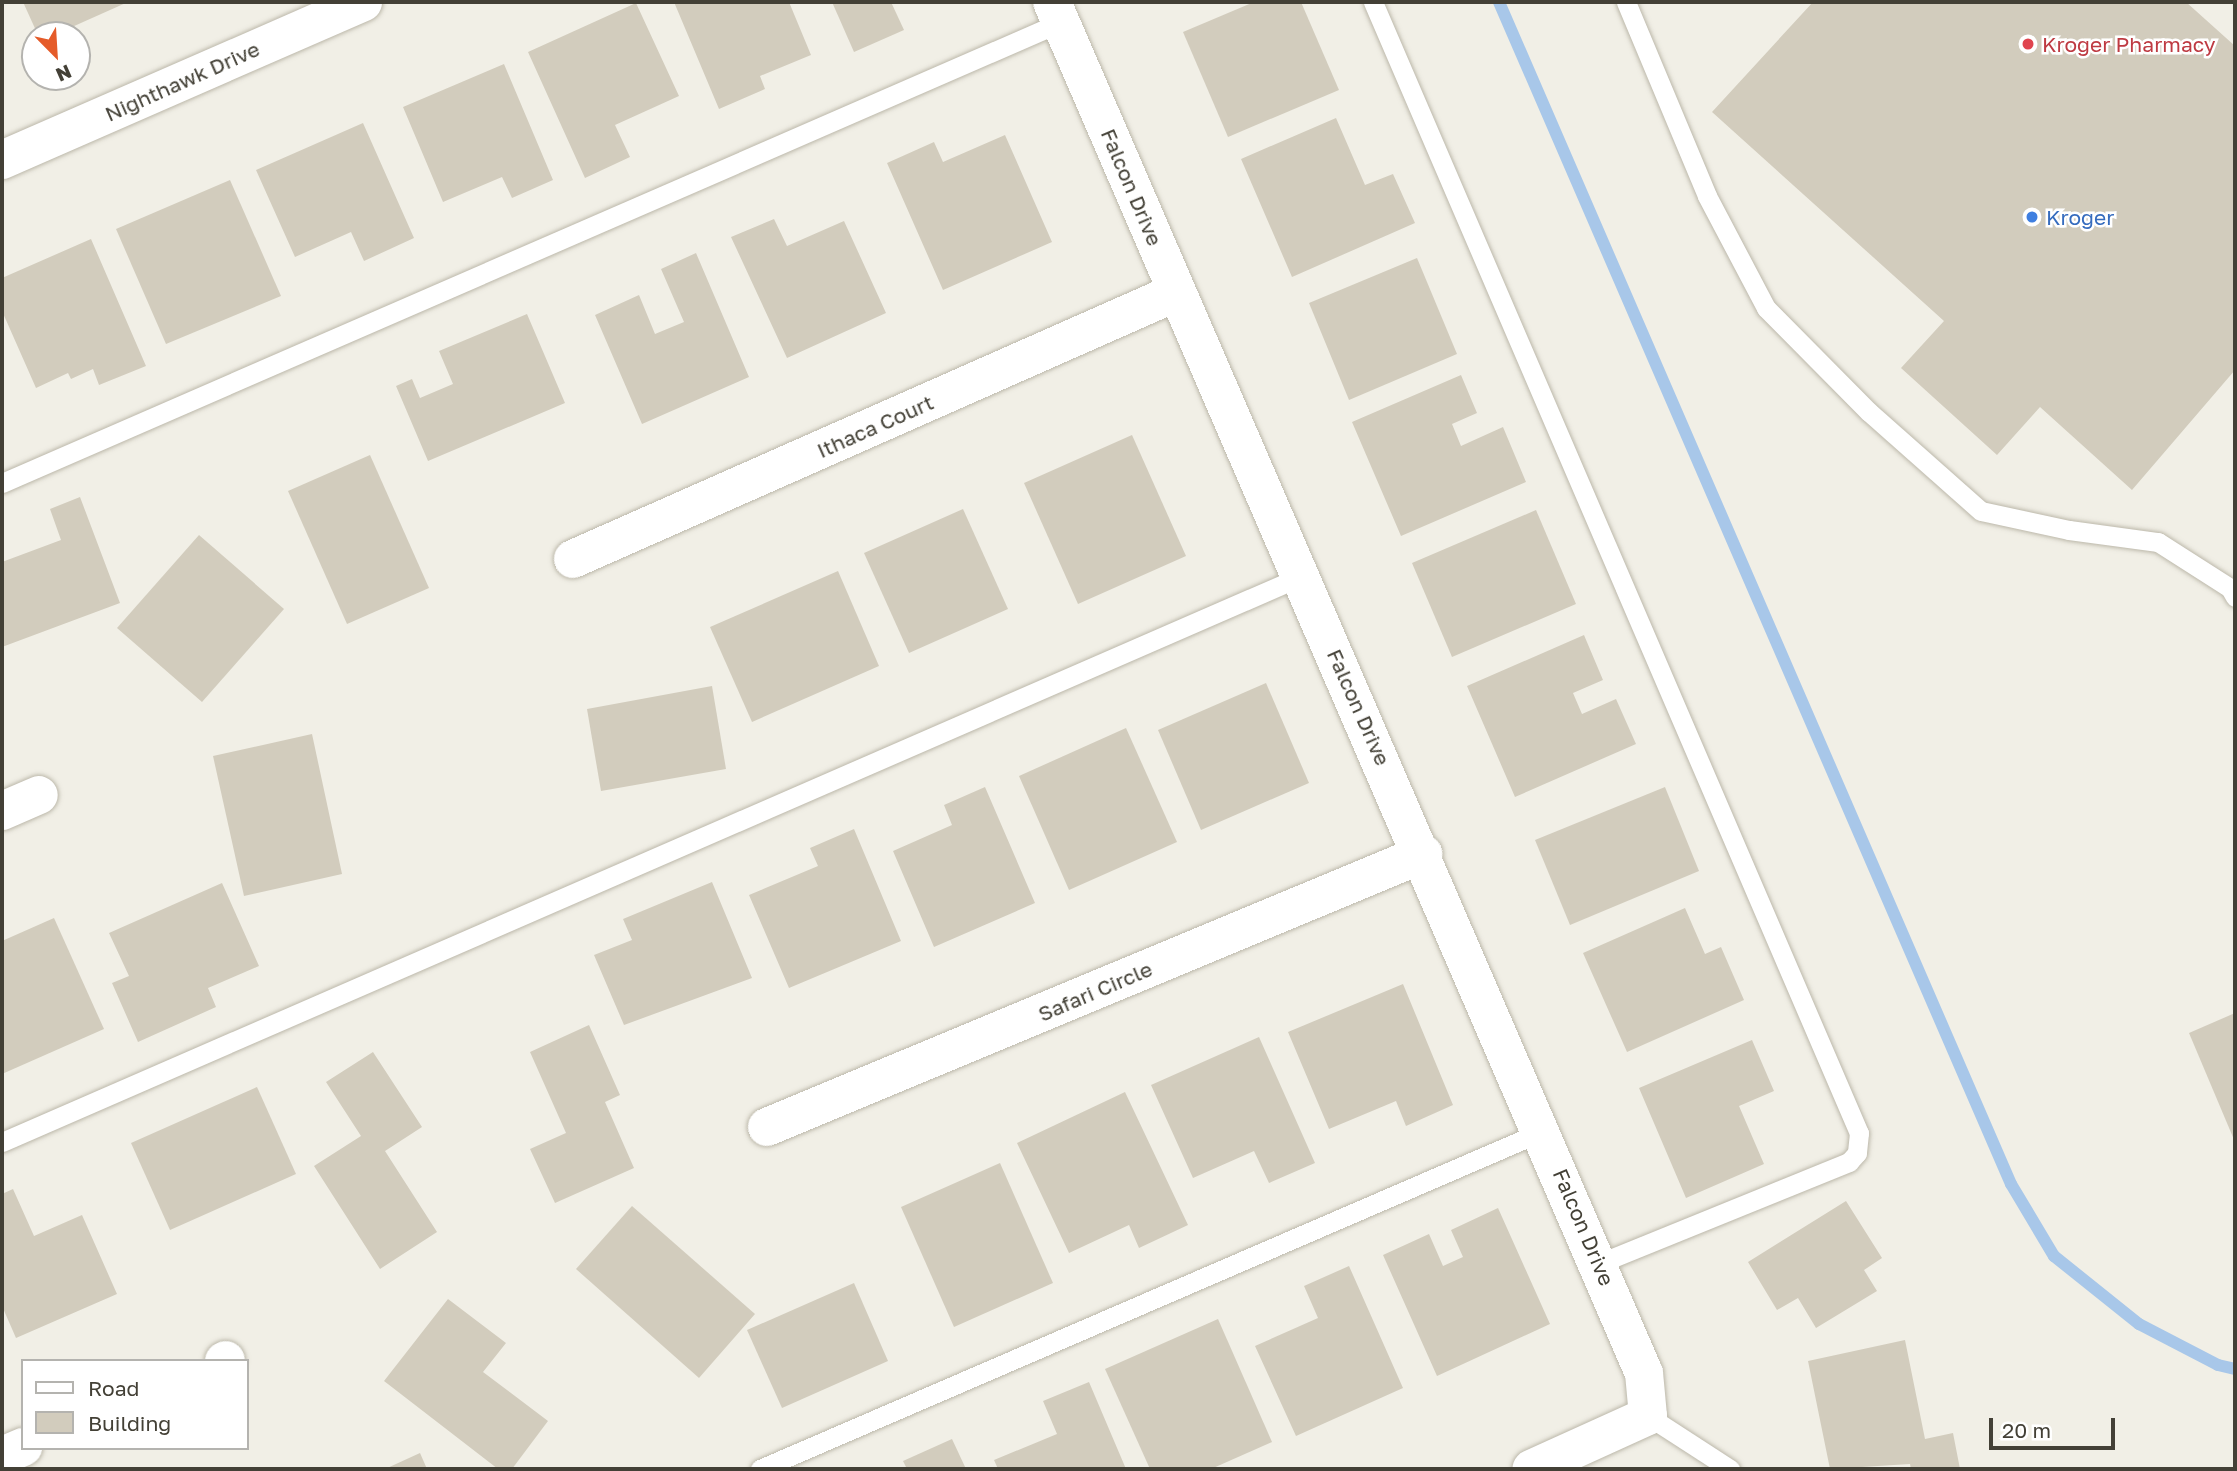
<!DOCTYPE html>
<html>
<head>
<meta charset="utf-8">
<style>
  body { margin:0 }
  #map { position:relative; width:2237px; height:1471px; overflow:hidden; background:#f1efe6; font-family:"Golos Text",sans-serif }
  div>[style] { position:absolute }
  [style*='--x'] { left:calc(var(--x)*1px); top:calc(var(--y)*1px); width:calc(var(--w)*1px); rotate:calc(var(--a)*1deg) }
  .stream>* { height:12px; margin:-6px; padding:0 6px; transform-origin:6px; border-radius:6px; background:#a8c7e9 }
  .building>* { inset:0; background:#d2ccbd }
  .roads { filter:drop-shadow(0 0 2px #bcb8aa) drop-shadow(0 0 2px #bcb8aa) }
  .lane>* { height:19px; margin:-9.5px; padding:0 9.5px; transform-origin:9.5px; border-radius:9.5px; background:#fff }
  .street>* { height:38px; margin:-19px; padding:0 19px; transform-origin:19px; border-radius:19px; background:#fff }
  .dots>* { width:19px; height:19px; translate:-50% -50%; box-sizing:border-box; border:4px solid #fff; border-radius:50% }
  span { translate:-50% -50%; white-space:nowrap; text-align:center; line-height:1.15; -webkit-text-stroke:5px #fff; paint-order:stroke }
  .health-label { font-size:21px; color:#be3a42 }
  .left { translate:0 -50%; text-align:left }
  .street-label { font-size:21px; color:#434036 }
  .shop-label { font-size:21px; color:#366cbe }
  .frame { position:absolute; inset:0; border:4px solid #434036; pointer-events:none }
  .legend { position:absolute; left:21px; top:1359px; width:228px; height:91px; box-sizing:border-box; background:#fff; border:2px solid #b4b3af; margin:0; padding:9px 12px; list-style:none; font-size:21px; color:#434036 }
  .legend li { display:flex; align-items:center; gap:14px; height:35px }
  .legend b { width:35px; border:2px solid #b4b3af }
  .north { position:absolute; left:21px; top:21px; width:70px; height:70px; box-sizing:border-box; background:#fff; border:2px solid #b4b3af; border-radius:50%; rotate:156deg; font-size:19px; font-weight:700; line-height:28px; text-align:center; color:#434036 }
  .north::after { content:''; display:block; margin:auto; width:24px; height:32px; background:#e55b29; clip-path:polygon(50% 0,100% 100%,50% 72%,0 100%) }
  .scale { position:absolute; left:1989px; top:1418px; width:126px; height:32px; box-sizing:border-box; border:4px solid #434036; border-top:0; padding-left:9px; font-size:21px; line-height:24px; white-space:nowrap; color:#434036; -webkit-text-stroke:5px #fff; paint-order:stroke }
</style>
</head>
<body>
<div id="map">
  <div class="stream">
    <div style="--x:1499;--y:2;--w:1288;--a:66.58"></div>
    <div style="--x:2011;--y:1184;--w:84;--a:59.2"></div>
    <div style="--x:2054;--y:1256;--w:109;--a:38.7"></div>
    <div style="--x:2139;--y:1324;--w:89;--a:27.4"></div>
    <div style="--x:2218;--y:1365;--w:17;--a:13"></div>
  </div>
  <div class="building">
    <div style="clip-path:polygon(23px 2px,128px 2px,54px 35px,38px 35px)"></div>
    <div style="clip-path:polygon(674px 2px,789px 2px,811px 55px,760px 76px,765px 89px,719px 109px)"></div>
    <div style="clip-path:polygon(832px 2px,891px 2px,904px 30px,854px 52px)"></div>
    <div style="clip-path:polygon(1254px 2px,1301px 2px,1339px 90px,1228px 137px,1183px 32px)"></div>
    <div style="clip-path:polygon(1813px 2px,2186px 2px,2235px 46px,2235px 370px,2132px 490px,2040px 407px,1997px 455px,1901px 368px,1944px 321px,1712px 112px)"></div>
    <div style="clip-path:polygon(636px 3px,679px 96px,615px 125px,630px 157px,585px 178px,528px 52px)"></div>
    <div style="clip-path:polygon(504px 64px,553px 180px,512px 198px,502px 177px,443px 202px,403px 107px)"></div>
    <div style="clip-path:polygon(1336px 118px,1365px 185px,1393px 174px,1415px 223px,1292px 277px,1241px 159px)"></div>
    <div style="clip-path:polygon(363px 123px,414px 238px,364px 261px,351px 232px,295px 257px,256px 170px)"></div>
    <div style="clip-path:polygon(1005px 135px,1052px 242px,943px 290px,887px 163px,934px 142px,943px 162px)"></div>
    <div style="clip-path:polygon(230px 180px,281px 296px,166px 344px,116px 229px)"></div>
    <div style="clip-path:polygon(774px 219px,787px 246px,844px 221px,886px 313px,787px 358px,731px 237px)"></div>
    <div style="clip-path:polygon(91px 239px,146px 366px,99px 385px,93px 369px,71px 379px,68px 373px,36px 388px,2px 311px,2px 278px)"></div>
    <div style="clip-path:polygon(696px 253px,749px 377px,642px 424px,595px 315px,639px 295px,655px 334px,684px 322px,661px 269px)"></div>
    <div style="clip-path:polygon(1417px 258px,1457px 354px,1349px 400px,1309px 303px)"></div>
    <div style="clip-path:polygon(527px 314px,565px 403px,428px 461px,396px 386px,412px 379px,420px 398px,453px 384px,439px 351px)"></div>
    <div style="clip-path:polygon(1461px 375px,1477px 413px,1452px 424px,1461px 446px,1503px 427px,1526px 482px,1401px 536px,1352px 422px)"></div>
    <div style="clip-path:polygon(1132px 435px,1186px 556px,1078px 604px,1024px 483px)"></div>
    <div style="clip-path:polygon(370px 455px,429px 588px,347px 624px,288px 491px)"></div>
    <div style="clip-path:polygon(80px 497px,120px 603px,2px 647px,2px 562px,61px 540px,50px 509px)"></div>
    <div style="clip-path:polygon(963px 509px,1008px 609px,909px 653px,864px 553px)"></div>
    <div style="clip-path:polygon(1536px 510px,1576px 604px,1452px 657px,1412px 563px)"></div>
    <div style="clip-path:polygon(199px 535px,284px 609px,202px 702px,117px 628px)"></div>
    <div style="clip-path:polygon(838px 571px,879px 666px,752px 722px,710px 627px)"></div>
    <div style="clip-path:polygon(1584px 635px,1603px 680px,1573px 693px,1582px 714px,1616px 699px,1636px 744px,1515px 797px,1467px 686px)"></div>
    <div style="clip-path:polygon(1266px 683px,1309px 783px,1201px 830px,1158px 730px)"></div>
    <div style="clip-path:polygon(712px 686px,726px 769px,601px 791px,587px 709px)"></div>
    <div style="clip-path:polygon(1126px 728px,1177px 842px,1069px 890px,1019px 776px)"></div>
    <div style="clip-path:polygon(312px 734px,342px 874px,244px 896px,213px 756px)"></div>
    <div style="clip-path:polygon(985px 787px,1035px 903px,934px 947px,893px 851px,952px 825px,944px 805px)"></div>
    <div style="clip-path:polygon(1665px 787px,1699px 871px,1570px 925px,1535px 840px)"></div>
    <div style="clip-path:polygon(854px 829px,901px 941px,789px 988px,749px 895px,818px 866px,810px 848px)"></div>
    <div style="clip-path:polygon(712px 882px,752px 978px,624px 1025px,594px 955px,632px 940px,623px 919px)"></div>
    <div style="clip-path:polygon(222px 883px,259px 966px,208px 988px,216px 1007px,138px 1042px,112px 983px,129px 976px,109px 933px)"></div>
    <div style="clip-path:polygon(1685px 908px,1705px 954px,1721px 947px,1744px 1000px,1627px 1052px,1583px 953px)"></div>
    <div style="clip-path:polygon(54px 918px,104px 1029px,2px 1074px,2px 941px)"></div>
    <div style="clip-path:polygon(1403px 984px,1453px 1105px,1406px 1126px,1396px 1101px,1329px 1129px,1288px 1032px)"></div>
    <div style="clip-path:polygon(2235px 1013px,2235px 1142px,2189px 1033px)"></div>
    <div style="clip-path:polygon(589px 1025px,620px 1095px,605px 1102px,634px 1168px,555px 1203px,530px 1149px,566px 1133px,530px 1052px)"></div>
    <div style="clip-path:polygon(1259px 1037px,1315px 1163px,1269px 1183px,1254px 1151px,1193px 1178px,1151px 1085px)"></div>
    <div style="clip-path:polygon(1752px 1040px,1774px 1091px,1739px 1106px,1764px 1164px,1686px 1198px,1639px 1088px)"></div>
    <div style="clip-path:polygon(373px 1052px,422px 1127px,385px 1151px,437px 1232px,380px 1269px,314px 1166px,361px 1136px,326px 1082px)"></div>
    <div style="clip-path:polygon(257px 1087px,296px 1174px,170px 1230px,131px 1143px)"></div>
    <div style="clip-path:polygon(1125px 1092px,1188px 1225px,1139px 1248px,1129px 1225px,1069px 1253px,1017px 1143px)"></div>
    <div style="clip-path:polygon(1000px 1163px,1053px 1283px,954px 1327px,901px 1207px)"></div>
    <div style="clip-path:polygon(13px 1189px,34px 1236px,82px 1215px,117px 1294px,16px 1338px,2px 1306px,2px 1194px)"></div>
    <div style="clip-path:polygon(1846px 1201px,1882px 1258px,1864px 1270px,1877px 1291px,1816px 1328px,1798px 1298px,1777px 1310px,1748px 1262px)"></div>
    <div style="clip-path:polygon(632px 1206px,755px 1314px,699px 1378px,576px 1269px)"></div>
    <div style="clip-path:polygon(1498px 1208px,1550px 1324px,1437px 1376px,1383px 1255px,1429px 1234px,1443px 1266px,1463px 1257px,1451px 1230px)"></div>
    <div style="clip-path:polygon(1349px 1266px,1403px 1388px,1296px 1436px,1255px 1346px,1318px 1318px,1304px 1286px)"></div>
    <div style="clip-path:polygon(854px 1283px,888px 1361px,782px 1408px,747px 1330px)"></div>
    <div style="clip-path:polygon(448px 1299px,506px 1343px,483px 1372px,548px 1421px,512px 1469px,498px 1469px,384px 1381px)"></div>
    <div style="clip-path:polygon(1218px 1319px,1272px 1442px,1211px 1469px,1150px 1469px,1105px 1369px)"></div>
    <div style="clip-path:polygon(1905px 1340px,1925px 1439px,1953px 1433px,1960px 1469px,1911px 1469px,1910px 1464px,1830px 1469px,1808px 1361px)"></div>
    <div style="clip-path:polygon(1089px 1382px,1126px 1469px,998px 1469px,994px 1460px,1057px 1434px,1043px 1401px)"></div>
    <div style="clip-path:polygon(952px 1439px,966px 1469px,907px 1469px,903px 1461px)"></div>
    <div style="clip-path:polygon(420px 1453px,427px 1469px,385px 1469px)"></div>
  </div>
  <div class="roads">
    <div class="lane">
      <div style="--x:1373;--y:2;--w:1231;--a:66.75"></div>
      <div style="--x:1859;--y:1133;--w:20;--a:96"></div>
      <div style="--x:1857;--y:1153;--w:12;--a:132"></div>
      <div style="--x:1849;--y:1162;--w:269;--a:157.9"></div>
      <div style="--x:1626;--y:2;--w:210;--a:67.3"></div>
      <div style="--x:1707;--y:196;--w:127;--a:62.2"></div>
      <div style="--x:1766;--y:308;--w:146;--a:45.3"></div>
      <div style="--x:1869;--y:412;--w:149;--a:41.5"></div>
      <div style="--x:1981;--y:511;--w:90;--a:12.2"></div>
      <div style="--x:2069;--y:530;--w:90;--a:7.7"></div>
      <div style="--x:2158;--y:542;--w:85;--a:32.6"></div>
      <div style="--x:2230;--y:588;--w:10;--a:61"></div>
      <div style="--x:2;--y:483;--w:1155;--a:-23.52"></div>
      <div style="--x:2;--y:1142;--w:1418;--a:-23.53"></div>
      <div style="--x:1648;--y:1416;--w:98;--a:32.9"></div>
      <div style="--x:760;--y:1469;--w:853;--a:-23.35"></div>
    </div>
    <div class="street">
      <div style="--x:1052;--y:2;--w:1493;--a:66.65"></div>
      <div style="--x:1644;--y:1373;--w:43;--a:84.7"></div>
      <div style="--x:1648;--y:1416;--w:128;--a:155.6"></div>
      <div style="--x:2;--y:160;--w:394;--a:-23.6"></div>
      <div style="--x:573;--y:559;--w:660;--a:-23.85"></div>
      <div style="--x:2;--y:811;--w:40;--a:-23.4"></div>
      <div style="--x:767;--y:1127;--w:711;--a:-22.6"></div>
      <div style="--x:224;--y:1361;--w:2;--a:-27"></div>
      <div style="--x:2;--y:1456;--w:23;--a:-23"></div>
    </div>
  </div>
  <div class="dots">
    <div style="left:2028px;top:44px;background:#e0444e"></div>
    <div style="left:2032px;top:217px;background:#3f7fe0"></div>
  </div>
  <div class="health-label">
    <span class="left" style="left:2042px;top:44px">Kroger Pharmacy</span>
  </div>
  <div class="street-label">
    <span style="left:182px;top:81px;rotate:-24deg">Nighthawk Drive</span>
    <span style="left:1132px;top:187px;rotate:67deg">Falcon Drive</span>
    <span style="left:875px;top:426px;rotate:-24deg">Ithaca Court</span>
    <span style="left:1359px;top:707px;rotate:66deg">Falcon Drive</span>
    <span style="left:1095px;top:991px;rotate:-23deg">Safari Circle</span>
    <span style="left:1584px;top:1227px;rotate:67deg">Falcon Drive</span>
  </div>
  <div class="shop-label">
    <span class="left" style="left:2046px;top:217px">Kroger</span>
  </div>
  <div class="frame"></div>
  <ul class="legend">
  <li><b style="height:9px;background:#fff"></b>Road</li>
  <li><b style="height:19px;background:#d2ccbd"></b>Building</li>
  </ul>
  <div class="north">N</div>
  <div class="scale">20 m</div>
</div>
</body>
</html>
